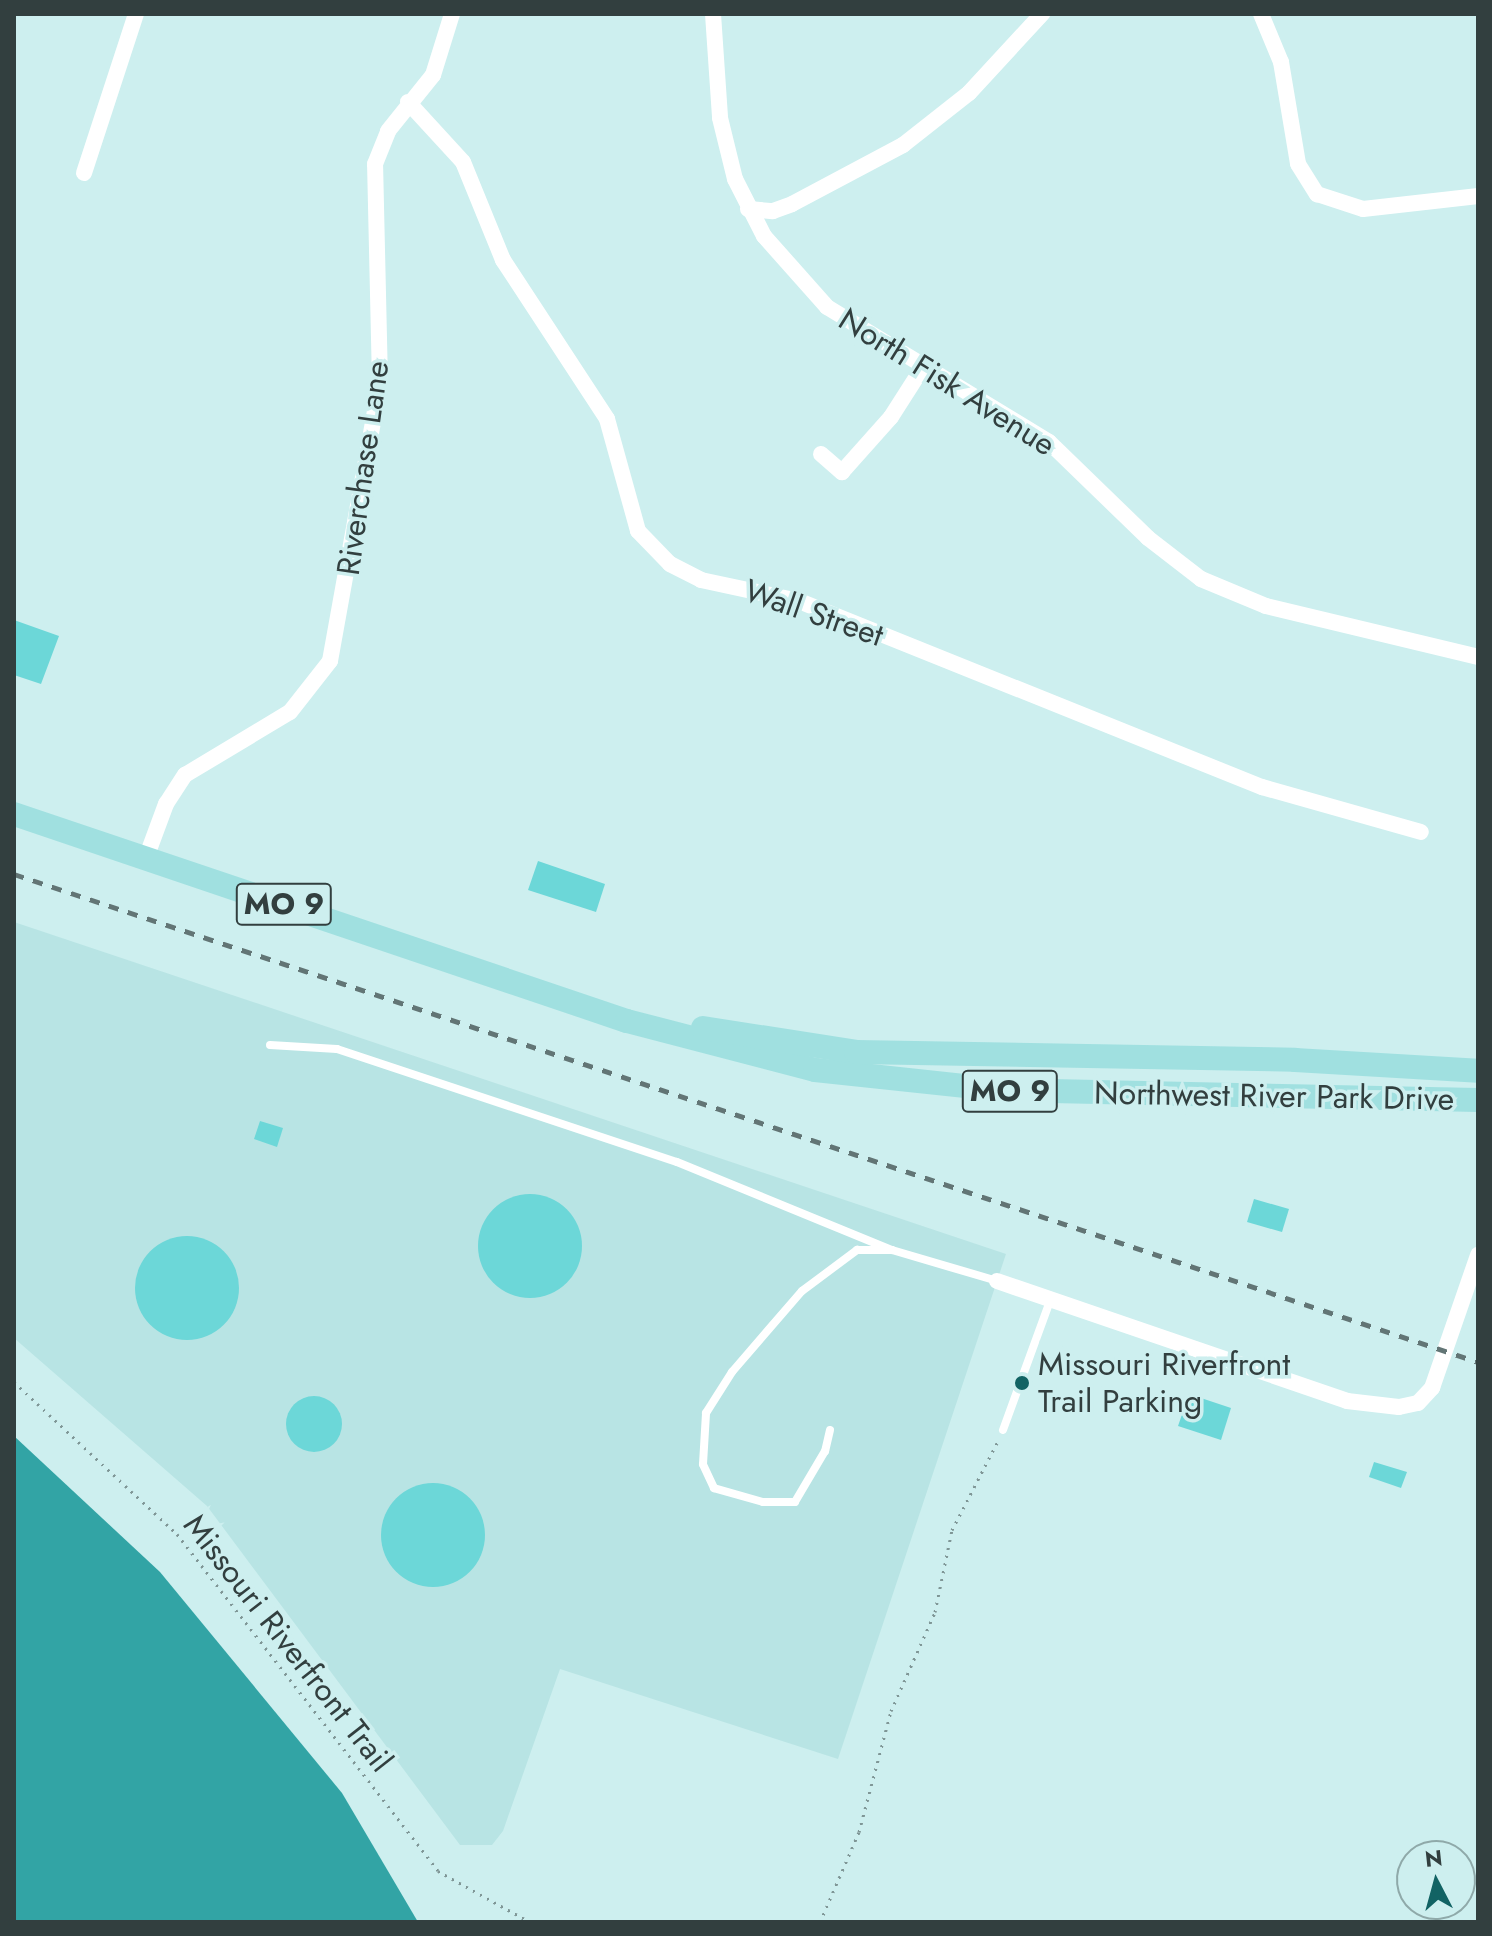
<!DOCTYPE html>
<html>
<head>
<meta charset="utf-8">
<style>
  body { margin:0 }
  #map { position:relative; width:1492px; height:1936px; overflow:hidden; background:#cdefef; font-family:Jost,sans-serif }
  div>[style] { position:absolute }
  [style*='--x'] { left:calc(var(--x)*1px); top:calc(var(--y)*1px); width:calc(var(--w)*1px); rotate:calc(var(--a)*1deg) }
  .built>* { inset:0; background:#b8e4e4 }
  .water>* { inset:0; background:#32a4a5 }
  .building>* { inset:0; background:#6cd7d8 }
  .round { border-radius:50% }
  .path>* { height:3px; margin-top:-1.5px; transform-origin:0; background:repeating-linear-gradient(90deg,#7f9696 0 2px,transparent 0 8px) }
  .lane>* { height:8px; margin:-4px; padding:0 4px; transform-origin:4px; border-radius:4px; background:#fff }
  .street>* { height:16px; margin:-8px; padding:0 8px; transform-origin:8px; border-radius:8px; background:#fff }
  .primary>* { height:24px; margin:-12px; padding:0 12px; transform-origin:12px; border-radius:12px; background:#a0e0e0 }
  .rail>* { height:5px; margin-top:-2.5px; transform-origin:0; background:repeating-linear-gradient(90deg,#627575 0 10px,transparent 0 20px) }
  .dots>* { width:22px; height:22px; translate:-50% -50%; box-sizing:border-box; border:4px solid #cdefef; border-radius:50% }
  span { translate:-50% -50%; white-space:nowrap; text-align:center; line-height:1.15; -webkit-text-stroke:7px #cdefef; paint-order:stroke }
  .shield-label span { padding:2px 6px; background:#cdefef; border:2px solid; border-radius:6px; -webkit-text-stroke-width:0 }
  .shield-label { font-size:30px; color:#323f3f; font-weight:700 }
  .street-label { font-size:32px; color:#323f3f }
  .poi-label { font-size:32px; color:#323f3f }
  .left { translate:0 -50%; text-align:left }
  .frame { position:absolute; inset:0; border:16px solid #323f3f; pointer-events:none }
  .north { position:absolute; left:1396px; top:1840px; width:80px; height:80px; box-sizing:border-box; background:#cdefef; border:2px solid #8fa9a9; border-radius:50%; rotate:354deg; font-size:22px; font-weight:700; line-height:32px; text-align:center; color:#323f3f }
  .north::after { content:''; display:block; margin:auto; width:28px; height:36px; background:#126364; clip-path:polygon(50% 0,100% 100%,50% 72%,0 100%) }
</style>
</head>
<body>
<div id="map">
  <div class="built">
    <div style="clip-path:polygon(14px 922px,1006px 1254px,838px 1759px,560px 1669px,503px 1831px,492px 1845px,460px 1845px,207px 1506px,14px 1338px)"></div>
  </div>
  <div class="water">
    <div style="clip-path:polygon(14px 1436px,160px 1572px,342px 1793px,418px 1922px,14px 1922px)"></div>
  </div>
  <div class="building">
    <div style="clip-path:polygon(14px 620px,59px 636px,41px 684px,14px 675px)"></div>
    <div style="clip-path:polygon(538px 861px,605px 884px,596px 912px,528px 890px)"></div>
    <div style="clip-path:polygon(260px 1121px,283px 1128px,277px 1147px,254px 1139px)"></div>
    <div class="round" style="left:478px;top:1194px;width:104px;height:104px"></div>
    <div style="clip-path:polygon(1254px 1199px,1289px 1209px,1282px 1232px,1247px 1222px)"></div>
    <div class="round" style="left:135px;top:1236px;width:104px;height:104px"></div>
    <div style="clip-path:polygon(1189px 1394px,1231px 1408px,1221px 1440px,1178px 1426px)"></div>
    <div class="round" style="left:286px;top:1396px;width:56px;height:56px"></div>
    <div style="clip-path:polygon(1374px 1462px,1407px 1472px,1401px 1488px,1369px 1477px)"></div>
    <div class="round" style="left:381px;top:1483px;width:104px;height:104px"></div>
  </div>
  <div class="path">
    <div style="--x:14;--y:1382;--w:223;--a:43"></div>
    <div style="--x:177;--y:1534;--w:426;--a:52.2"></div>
    <div style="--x:438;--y:1871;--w:105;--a:29"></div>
    <div style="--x:820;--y:1922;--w:98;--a:-66.6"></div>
    <div style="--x:859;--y:1832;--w:125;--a:-75.2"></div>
    <div style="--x:891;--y:1711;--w:108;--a:-66"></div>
    <div style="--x:935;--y:1612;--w:84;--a:-78.3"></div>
    <div style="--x:952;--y:1530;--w:100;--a:-62.7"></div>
  </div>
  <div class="lane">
    <div style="--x:270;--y:1045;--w:67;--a:3.4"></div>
    <div style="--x:337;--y:1049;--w:358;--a:18.4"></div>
    <div style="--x:677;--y:1162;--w:232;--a:22.3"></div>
    <div style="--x:830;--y:1430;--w:22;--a:103"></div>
    <div style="--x:825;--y:1451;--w:59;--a:120.5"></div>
    <div style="--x:795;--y:1502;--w:32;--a:180"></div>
    <div style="--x:763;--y:1502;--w:51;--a:-164.1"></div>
    <div style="--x:714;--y:1488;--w:26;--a:-115"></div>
    <div style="--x:703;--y:1464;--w:51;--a:-86.6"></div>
    <div style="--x:706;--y:1413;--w:49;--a:-57.6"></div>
    <div style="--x:732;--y:1372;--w:107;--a:-49.2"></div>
    <div style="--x:802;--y:1291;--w:69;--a:-36.7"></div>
    <div style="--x:857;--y:1250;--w:35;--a:0"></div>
    <div style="--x:892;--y:1250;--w:109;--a:16.4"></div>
    <div style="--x:1003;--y:1430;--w:137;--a:-70"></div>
  </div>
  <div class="street">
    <div style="--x:713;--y:14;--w:104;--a:86.1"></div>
    <div style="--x:720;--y:118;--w:63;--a:76.2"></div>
    <div style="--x:735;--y:179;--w:64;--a:63"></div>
    <div style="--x:764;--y:236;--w:95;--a:48.4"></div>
    <div style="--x:827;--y:307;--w:260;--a:31.3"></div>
    <div style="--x:1049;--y:442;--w:138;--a:44.1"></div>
    <div style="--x:1148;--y:538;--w:67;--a:37.7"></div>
    <div style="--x:1201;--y:579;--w:70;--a:22.6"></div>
    <div style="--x:1266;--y:606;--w:218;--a:13.5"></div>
    <div style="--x:1261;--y:14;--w:52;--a:67.4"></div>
    <div style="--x:1281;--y:62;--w:103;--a:80.5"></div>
    <div style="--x:1298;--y:164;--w:36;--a:58"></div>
    <div style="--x:1317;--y:194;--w:48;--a:18.1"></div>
    <div style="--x:1363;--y:209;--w:116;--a:-6.4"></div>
    <div style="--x:408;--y:102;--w:81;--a:47.5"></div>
    <div style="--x:463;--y:162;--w:106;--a:67.8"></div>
    <div style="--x:503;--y:260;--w:190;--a:56.8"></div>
    <div style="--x:607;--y:419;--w:116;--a:74.5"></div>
    <div style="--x:638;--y:531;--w:46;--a:45.9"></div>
    <div style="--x:670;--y:564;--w:35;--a:27"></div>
    <div style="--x:701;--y:580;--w:100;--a:12.1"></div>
    <div style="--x:799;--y:601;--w:499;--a:21.9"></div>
    <div style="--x:1262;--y:787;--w:165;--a:15.8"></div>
    <div style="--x:84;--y:173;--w:167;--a:-71.9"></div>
    <div style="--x:748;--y:209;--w:25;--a:5"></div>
    <div style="--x:773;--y:211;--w:20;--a:-20"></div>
    <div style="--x:792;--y:204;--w:126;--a:-28"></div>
    <div style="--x:903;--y:145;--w:84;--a:-38.2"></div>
    <div style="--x:969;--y:93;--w:108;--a:-47.3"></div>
    <div style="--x:821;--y:454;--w:28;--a:41"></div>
    <div style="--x:842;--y:472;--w:74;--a:-48.3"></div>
    <div style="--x:891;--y:417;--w:59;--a:-57.4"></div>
    <div style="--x:146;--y:858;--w:58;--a:-69.7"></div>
    <div style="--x:166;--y:804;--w:35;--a:-57"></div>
    <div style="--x:185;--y:775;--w:122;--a:-31"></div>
    <div style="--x:290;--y:712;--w:65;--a:-51.9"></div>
    <div style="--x:330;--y:661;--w:283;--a:-79.8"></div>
    <div style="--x:380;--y:382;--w:218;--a:-91.3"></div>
    <div style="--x:375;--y:164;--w:35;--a:-68"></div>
    <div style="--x:388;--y:131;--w:72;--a:-51.2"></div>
    <div style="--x:433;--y:75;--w:64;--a:-72.7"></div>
    <div style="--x:997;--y:1281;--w:370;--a:18.9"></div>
    <div style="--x:1347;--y:1401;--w:52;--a:6.6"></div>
    <div style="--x:1399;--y:1407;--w:19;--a:-12"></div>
    <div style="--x:1418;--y:1403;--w:21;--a:-47"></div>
    <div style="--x:1432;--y:1388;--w:141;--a:-70.9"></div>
  </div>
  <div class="primary">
    <div style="--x:14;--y:814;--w:647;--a:18.66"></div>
    <div style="--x:627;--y:1021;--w:194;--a:14.6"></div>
    <div style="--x:815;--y:1070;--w:187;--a:6.1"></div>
    <div style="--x:1001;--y:1090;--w:477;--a:1.2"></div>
    <div style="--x:703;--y:1028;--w:155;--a:8.9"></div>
    <div style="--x:856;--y:1052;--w:439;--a:1"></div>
    <div style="--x:1295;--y:1060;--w:183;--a:3.4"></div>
  </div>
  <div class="rail">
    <div style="--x:14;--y:874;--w:1543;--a:18.43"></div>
  </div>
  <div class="dots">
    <div style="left:1022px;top:1383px;background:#126364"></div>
  </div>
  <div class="shield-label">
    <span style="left:284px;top:904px">MO 9</span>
    <span style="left:1010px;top:1091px">MO 9</span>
  </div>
  <div class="street-label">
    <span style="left:947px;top:382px;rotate:32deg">North Fisk Avenue</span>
    <span style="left:363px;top:468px;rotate:-82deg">Riverchase Lane</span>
    <span style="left:814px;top:613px;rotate:19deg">Wall Street</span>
    <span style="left:1274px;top:1096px;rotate:1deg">Northwest River Park Drive</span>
    <span style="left:288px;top:1643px;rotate:52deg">Missouri Riverfront Trail</span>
  </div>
  <div class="poi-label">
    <span class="left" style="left:1038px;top:1383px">Missouri Riverfront<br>Trail Parking</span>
  </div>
  <div class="frame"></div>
  <div class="north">N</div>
</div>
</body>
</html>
